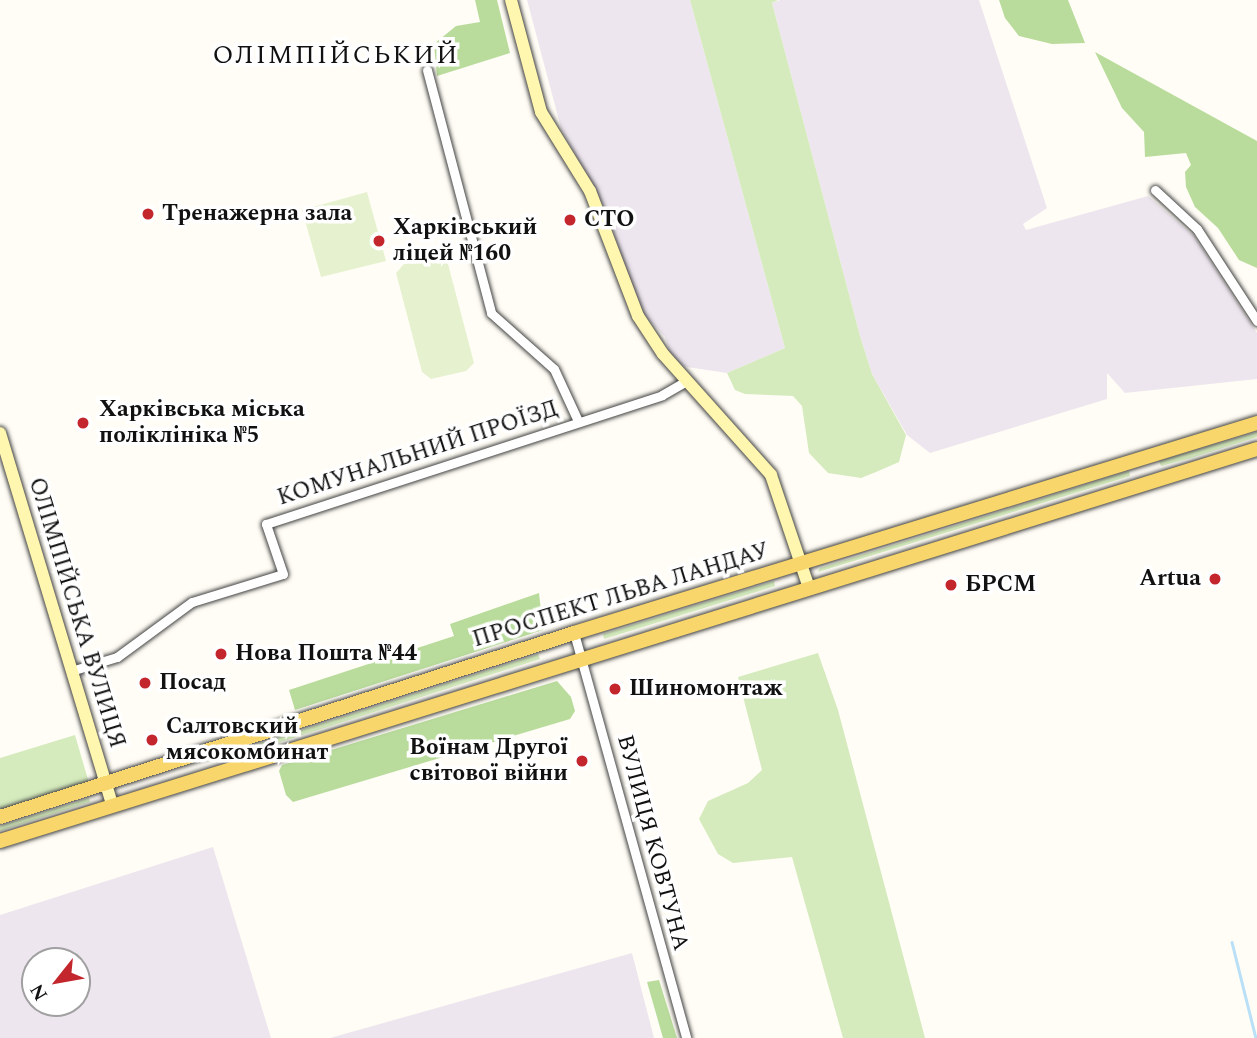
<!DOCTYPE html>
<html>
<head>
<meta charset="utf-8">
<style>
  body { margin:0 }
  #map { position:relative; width:1257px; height:1038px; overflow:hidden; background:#fffdf5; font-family:Spectral,serif }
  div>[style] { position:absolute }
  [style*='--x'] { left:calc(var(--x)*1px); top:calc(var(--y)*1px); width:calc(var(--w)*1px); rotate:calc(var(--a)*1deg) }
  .industrial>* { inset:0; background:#eee6ef }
  .green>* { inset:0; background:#d5ebbd }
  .forest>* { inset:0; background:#b9dc9c }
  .pitch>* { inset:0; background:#e6f2cf }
  .stream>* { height:2.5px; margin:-1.25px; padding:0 1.25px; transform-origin:1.25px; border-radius:1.25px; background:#b9e0f7 }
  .roads { filter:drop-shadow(0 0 2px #444) drop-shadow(0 0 2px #444) }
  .street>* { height:9px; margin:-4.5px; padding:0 4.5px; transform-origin:4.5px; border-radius:4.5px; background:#fff }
  .secondary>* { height:12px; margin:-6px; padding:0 6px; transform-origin:6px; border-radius:6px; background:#fff6b0 }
  .primary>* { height:14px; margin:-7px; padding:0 7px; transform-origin:7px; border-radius:7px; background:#f9d66b }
  .dots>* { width:19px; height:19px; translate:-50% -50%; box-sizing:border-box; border:4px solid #fff; border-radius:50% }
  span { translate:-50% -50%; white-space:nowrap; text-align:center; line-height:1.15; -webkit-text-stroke:7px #fff; paint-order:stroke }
  .poi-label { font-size:23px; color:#111; font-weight:700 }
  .left { translate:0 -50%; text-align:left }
  .right { translate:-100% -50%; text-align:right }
  .street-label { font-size:23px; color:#111 }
  .quarter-label { font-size:26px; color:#111; letter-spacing:2px }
  .north { position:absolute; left:21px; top:947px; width:70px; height:70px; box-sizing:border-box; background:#fff; border:2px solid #a0a0a0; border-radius:50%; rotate:239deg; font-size:19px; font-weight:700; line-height:28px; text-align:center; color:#111 }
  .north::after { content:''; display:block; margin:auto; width:24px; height:32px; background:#c4262e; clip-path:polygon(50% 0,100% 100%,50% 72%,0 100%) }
</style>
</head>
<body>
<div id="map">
  <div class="industrial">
    <div style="clip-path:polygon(527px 0,690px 0,785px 348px,727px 373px,674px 365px,665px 337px,635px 305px,609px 216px,561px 128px)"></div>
    <div style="clip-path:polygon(780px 0,979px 0,1047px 208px,1023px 224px,1026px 230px,1148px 196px,1194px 236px,1257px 333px,1257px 379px,1125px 393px,1107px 373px,1107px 399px,930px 453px,907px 435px,872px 374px,860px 336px,772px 3px)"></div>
    <div style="clip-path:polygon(evenodd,213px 847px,271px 1038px,0 1038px,0 915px,213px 847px,35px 961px,77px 961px,77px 1003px,35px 1003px,35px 961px)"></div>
    <div style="clip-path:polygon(632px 953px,654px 1038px,330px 1038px)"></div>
  </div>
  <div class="green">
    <div style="clip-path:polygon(690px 0,778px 0,772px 3px,860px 336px,872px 374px,906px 435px,899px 462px,876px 472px,861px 478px,828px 473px,809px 453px,802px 406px,793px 396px,745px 394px,735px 390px,727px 373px,785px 348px)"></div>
    <div style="clip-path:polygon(1257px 432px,1257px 437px,1191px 458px,1161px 466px,1159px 461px)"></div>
    <div style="clip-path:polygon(1129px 471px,1130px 476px,818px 572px,820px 568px)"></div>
    <div style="clip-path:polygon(774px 581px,775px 586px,604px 639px,603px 634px)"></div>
    <div style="clip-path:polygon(818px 653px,838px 710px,925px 1038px,843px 1038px,792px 857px,733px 863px,718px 854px,699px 819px,708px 801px,748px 783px,762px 770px,738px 677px)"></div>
    <div style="clip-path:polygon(538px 654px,540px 659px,243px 754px,242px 749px)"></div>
    <div style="clip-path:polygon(75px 735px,89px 783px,0 812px,0 758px)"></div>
    <div style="clip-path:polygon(89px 798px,90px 802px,0 831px,0 826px)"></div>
  </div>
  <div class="forest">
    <div style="clip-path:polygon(475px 0,497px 0,510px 53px,437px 76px,434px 44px,456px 26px,480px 22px)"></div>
    <div style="clip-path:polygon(999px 0,1068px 0,1085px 43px,1052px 44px,1019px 36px,1005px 18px)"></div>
    <div style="clip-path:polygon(1095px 52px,1257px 141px,1257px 268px,1239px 260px,1218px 228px,1195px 207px,1186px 187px,1185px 172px,1191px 165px,1186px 153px,1145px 157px,1144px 132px,1122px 108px)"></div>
    <div style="clip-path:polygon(539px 593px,543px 630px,295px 710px,289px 690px,454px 636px,450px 624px)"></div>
    <div style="clip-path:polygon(557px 681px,571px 697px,575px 711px,570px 719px,293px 802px,286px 795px,279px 771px,282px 765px)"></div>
    <div style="clip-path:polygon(659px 980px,677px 1038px,663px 1038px,647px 982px)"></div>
  </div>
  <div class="pitch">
    <div style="clip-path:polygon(367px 192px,386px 261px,321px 277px,302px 210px)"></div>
    <div style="clip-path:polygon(438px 257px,448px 264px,474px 363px,466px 371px,431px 379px,422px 372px,396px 273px,404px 264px)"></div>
  </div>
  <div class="stream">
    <div style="--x:1232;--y:942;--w:99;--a:76"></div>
  </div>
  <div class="roads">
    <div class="street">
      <div style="--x:427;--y:70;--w:251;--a:75.2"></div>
      <div style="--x:491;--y:313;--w:84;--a:41.6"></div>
      <div style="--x:554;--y:369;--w:57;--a:65.2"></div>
      <div style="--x:1155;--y:190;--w:57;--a:42.9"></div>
      <div style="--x:1197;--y:229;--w:110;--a:56.9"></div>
      <div style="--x:574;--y:633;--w:420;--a:74.5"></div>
      <div style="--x:71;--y:671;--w:48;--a:-16.9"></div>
      <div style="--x:117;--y:657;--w:93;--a:-36.3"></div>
      <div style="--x:192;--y:602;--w:95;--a:-17.1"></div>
      <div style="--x:283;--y:574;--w:53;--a:-108.8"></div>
      <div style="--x:266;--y:524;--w:416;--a:-18"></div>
      <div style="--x:662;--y:395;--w:28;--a:-30"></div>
    </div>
    <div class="secondary">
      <div style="--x:511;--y:0;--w:116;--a:75"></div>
      <div style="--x:541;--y:112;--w:93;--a:58.2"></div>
      <div style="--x:590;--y:191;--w:134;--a:69"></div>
      <div style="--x:638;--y:316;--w:45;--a:56.7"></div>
      <div style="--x:663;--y:354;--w:162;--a:48.2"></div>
      <div style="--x:771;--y:475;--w:119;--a:71.4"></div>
      <div style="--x:0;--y:433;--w:388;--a:73.2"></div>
    </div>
    <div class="primary">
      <div style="--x:0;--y:817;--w:603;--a:-17.77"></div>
      <div style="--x:574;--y:633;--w:715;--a:-17.09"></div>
      <div style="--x:0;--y:841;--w:1317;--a:-17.32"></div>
    </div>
  </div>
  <div class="dots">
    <div style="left:148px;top:214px;background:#c4262e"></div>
    <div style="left:570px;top:220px;background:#c4262e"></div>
    <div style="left:379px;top:241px;background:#c4262e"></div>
    <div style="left:83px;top:423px;background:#c4262e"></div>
    <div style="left:1215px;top:579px;background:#c4262e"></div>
    <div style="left:951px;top:585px;background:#c4262e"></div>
    <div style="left:221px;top:654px;background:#c4262e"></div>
    <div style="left:145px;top:683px;background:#c4262e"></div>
    <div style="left:615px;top:689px;background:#c4262e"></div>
    <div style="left:152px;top:740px;background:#c4262e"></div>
    <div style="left:582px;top:761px;background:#c4262e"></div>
  </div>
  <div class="poi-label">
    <span class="left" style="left:162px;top:214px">Тренажерна зала</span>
    <span class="left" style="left:584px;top:220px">СТО</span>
    <span class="left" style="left:393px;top:241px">Харківський<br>ліцей №160</span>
    <span class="left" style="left:99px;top:423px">Харківська міська<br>поліклініка №5</span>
    <span class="right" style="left:1201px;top:579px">Artua</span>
    <span class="left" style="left:965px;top:585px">БРСМ</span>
    <span class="left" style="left:235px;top:654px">Нова Пошта №44</span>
    <span class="left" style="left:159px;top:683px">Посад</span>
    <span class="left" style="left:629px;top:689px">Шиномонтаж</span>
    <span class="left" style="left:166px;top:740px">Салтовский<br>мясокомбинат</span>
    <span class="right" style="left:568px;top:761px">Воїнам Другої<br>світової війни</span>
  </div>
  <div class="street-label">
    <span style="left:418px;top:454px;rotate:-18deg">КОМУНАЛЬНИЙ ПРОЇЗД</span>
    <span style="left:621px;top:596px;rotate:-17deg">ПРОСПЕКТ ЛЬВА ЛАНДАУ</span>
    <span style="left:76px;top:613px;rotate:73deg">ОЛІМПІЙСЬКА ВУЛИЦЯ</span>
    <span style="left:652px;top:843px;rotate:75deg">ВУЛИЦЯ КОВТУНА</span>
  </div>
  <div class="quarter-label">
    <span style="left:336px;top:56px">ОЛІМПІЙСЬКИЙ</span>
  </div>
  <div class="north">N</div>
</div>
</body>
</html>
